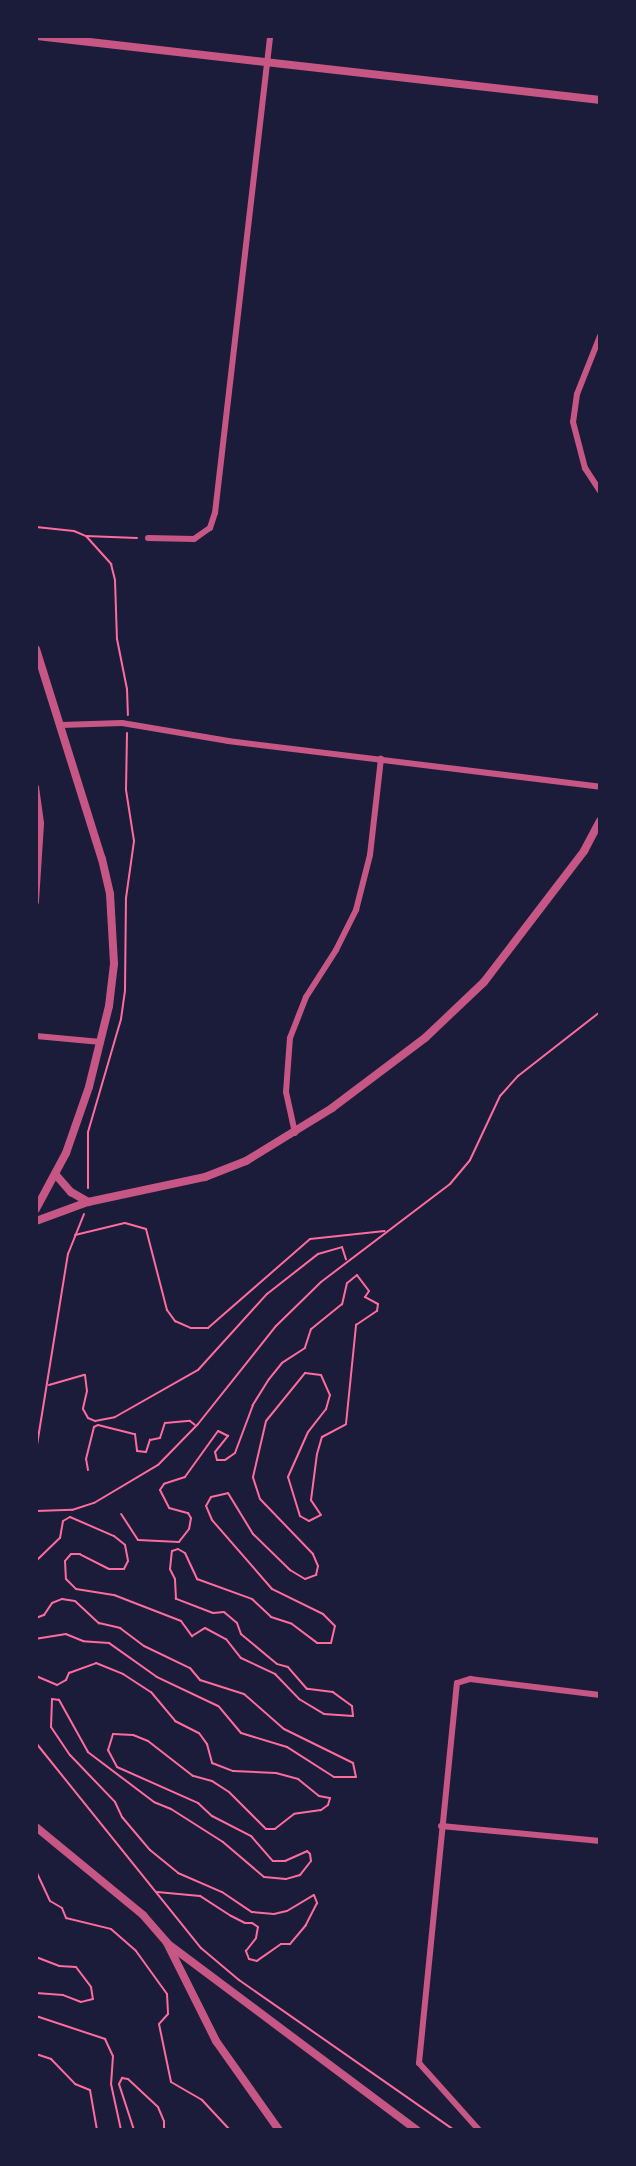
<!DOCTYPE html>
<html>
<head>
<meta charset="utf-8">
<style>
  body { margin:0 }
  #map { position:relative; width:636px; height:2166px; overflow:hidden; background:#1b1b3a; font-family:Mulish,sans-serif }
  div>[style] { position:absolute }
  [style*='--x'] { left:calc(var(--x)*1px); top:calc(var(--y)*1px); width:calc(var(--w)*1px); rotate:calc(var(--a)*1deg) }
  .path>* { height:2px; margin:-1px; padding:0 1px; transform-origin:1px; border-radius:1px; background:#ff6b9d }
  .minor>* { height:6px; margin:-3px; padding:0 3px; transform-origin:3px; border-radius:3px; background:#c65784 }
  .tertiary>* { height:8px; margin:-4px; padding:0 4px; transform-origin:4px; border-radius:4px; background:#c65784 }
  span { translate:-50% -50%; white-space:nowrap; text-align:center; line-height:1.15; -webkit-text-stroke:6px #1b1b3a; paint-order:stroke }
  .frame { position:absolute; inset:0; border:38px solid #1b1b3a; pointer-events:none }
</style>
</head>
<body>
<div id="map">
  <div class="path">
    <div style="--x:36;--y:527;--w:38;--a:6"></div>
    <div style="--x:74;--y:531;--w:13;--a:23"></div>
    <div style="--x:86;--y:536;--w:51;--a:2.2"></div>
    <div style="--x:86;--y:536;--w:38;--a:48"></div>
    <div style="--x:111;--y:564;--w:16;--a:76"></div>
    <div style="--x:115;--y:580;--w:59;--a:88.1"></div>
    <div style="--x:117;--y:639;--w:51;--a:78.7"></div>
    <div style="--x:127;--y:689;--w:26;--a:88"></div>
    <div style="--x:88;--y:1188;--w:56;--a:-90"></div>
    <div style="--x:88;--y:1132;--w:118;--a:-73.7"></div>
    <div style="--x:121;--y:1019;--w:29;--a:-82"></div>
    <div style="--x:125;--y:990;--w:92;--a:-89.4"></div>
    <div style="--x:126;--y:898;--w:58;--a:-82"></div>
    <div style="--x:134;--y:841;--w:52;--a:-98.9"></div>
    <div style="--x:126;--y:790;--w:57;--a:-89"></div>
    <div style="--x:75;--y:1235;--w:51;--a:-13.5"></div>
    <div style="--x:125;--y:1223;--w:22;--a:16"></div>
    <div style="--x:146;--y:1229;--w:84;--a:75.5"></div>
    <div style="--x:167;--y:1310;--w:14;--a:54"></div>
    <div style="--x:175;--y:1321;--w:17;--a:24"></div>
    <div style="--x:191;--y:1328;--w:17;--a:0"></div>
    <div style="--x:208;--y:1328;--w:135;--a:-41.1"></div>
    <div style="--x:310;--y:1239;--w:75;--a:-6.1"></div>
    <div style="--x:49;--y:1385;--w:37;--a:-16"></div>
    <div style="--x:85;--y:1375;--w:16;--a:83"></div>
    <div style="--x:87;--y:1391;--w:18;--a:103"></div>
    <div style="--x:83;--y:1409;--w:10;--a:61"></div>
    <div style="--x:88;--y:1418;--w:8;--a:23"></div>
    <div style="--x:95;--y:1421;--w:20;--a:-11"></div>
    <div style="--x:115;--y:1417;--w:95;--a:-29.5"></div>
    <div style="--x:198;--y:1370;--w:103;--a:-47.8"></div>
    <div style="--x:267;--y:1294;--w:65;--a:-38.1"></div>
    <div style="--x:318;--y:1254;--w:25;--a:-16"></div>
    <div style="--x:342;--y:1247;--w:13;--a:72"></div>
    <div style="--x:36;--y:1451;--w:200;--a:-80.8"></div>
    <div style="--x:68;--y:1254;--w:43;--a:-68.2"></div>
    <div style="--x:88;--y:1470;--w:11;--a:-100"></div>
    <div style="--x:86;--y:1459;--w:33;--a:-76"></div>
    <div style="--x:94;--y:1427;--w:4;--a:-27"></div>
    <div style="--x:98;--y:1425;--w:38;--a:14"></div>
    <div style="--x:135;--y:1434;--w:17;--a:83"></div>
    <div style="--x:137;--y:1451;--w:9;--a:6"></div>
    <div style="--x:146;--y:1452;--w:13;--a:-72"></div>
    <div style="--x:150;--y:1440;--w:10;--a:-11"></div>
    <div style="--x:160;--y:1438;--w:16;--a:-72"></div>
    <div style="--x:165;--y:1423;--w:25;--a:-5"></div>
    <div style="--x:190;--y:1421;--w:6;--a:39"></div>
    <div style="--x:36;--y:1511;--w:36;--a:-2"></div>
    <div style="--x:72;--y:1510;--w:23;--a:-18"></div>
    <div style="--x:94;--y:1503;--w:74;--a:-30.7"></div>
    <div style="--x:158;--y:1465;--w:57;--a:-45.7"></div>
    <div style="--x:198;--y:1424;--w:125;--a:-51.5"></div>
    <div style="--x:276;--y:1326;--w:63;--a:-44.4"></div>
    <div style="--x:321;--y:1282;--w:162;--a:-37.2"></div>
    <div style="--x:450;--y:1184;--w:31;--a:-50"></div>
    <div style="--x:470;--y:1160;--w:71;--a:-64.9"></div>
    <div style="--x:500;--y:1096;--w:27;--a:-48"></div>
    <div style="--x:518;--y:1076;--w:104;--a:-38"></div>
    <div style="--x:36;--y:1561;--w:33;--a:-44"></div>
    <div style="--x:60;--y:1538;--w:17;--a:-80"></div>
    <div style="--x:63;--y:1521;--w:8;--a:-30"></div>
    <div style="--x:70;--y:1517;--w:48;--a:23.4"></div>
    <div style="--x:114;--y:1536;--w:14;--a:39"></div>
    <div style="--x:125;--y:1545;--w:16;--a:79"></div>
    <div style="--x:128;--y:1561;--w:9;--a:117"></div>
    <div style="--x:124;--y:1569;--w:15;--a:180"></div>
    <div style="--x:109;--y:1569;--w:33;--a:-153"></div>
    <div style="--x:80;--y:1554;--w:9;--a:180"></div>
    <div style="--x:71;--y:1554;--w:9;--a:131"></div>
    <div style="--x:65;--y:1561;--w:18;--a:87"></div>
    <div style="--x:66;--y:1579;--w:14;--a:45"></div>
    <div style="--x:76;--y:1589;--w:38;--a:9"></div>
    <div style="--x:114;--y:1595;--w:72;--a:21.2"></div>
    <div style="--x:181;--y:1621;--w:19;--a:54"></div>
    <div style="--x:192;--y:1636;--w:15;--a:-32"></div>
    <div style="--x:205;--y:1628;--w:24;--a:28"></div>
    <div style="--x:226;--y:1639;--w:24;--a:52"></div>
    <div style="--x:241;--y:1658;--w:38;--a:25"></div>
    <div style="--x:275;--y:1674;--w:35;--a:46"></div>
    <div style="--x:299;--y:1699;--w:29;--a:31"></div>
    <div style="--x:324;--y:1714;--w:29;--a:4"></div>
    <div style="--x:353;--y:1716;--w:10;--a:-96"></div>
    <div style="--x:352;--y:1706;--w:24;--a:-144"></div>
    <div style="--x:333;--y:1692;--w:26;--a:-173"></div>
    <div style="--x:307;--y:1689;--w:29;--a:-131"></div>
    <div style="--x:288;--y:1667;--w:11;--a:-165"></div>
    <div style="--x:277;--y:1664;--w:47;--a:-140.2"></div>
    <div style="--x:241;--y:1634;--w:12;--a:-110"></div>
    <div style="--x:237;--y:1623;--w:17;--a:-140"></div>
    <div style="--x:224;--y:1612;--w:11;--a:175"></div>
    <div style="--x:213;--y:1613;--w:40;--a:-159"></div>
    <div style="--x:176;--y:1599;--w:20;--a:-93"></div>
    <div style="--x:175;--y:1579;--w:11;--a:-117"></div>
    <div style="--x:170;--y:1569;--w:18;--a:-84"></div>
    <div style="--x:172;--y:1551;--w:6;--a:-18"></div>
    <div style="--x:178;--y:1549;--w:8;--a:30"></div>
    <div style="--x:185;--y:1553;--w:29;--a:65"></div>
    <div style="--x:197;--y:1579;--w:59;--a:20"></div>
    <div style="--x:252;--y:1599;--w:26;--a:43"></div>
    <div style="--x:271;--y:1617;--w:22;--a:18"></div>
    <div style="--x:292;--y:1624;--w:31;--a:37"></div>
    <div style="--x:317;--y:1643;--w:14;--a:0"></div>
    <div style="--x:331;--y:1643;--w:17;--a:-77"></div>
    <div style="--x:335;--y:1626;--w:17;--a:-135"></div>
    <div style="--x:323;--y:1614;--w:57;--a:-153.9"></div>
    <div style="--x:272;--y:1589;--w:91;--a:-131"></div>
    <div style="--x:212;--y:1520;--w:15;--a:-113"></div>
    <div style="--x:206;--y:1506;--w:10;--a:-61"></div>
    <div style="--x:211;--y:1497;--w:17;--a:-13"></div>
    <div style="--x:228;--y:1493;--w:48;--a:58.6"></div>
    <div style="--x:253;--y:1534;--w:52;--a:44.2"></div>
    <div style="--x:290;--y:1570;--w:17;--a:31"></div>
    <div style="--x:305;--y:1579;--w:12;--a:-20"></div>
    <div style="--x:316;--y:1575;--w:9;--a:-77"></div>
    <div style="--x:318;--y:1566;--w:13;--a:-113"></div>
    <div style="--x:313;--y:1554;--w:76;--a:-133.9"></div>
    <div style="--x:260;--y:1499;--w:23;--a:-108"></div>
    <div style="--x:253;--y:1477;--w:57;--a:-76.9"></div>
    <div style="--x:266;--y:1421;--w:62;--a:-50.9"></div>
    <div style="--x:305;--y:1373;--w:16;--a:7"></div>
    <div style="--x:321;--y:1375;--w:22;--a:66"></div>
    <div style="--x:330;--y:1395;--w:15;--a:106"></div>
    <div style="--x:326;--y:1409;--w:29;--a:128"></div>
    <div style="--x:308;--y:1432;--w:49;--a:114"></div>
    <div style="--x:288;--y:1477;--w:41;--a:72.9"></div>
    <div style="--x:300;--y:1516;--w:10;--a:29"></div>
    <div style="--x:309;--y:1521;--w:13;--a:-27"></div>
    <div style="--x:321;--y:1515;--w:18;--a:-124"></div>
    <div style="--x:311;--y:1500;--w:46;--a:-82.6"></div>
    <div style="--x:317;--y:1454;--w:18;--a:-74"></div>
    <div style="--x:322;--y:1437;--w:27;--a:-28"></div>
    <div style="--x:346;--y:1424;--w:100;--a:-84.2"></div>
    <div style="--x:356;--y:1325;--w:25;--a:-34"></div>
    <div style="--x:377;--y:1311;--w:7;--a:-82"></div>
    <div style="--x:378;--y:1304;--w:15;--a:-152"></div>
    <div style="--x:365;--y:1297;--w:7;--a:-56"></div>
    <div style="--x:369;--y:1291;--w:20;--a:-127"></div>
    <div style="--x:357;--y:1275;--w:13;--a:141"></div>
    <div style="--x:347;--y:1283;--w:22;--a:103"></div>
    <div style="--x:342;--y:1304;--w:40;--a:141"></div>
    <div style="--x:311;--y:1329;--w:20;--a:108"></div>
    <div style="--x:305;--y:1348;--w:27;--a:147"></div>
    <div style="--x:282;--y:1363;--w:21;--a:129"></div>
    <div style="--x:269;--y:1379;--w:31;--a:122"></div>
    <div style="--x:253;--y:1405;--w:51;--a:110.6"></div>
    <div style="--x:235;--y:1453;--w:12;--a:145"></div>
    <div style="--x:225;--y:1460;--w:8;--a:180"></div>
    <div style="--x:217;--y:1460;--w:8;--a:-104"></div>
    <div style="--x:215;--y:1452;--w:21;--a:-51"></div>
    <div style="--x:228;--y:1436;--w:11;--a:-153"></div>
    <div style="--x:218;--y:1431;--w:57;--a:125.7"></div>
    <div style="--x:185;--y:1477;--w:22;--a:162"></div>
    <div style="--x:164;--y:1484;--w:7;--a:124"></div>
    <div style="--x:160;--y:1490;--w:20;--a:63"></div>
    <div style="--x:169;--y:1508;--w:20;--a:15"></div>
    <div style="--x:188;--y:1513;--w:6;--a:59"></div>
    <div style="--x:191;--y:1518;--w:11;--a:100"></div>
    <div style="--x:189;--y:1529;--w:16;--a:128"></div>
    <div style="--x:179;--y:1542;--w:41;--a:-177.2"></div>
    <div style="--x:138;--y:1540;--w:31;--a:-123"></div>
    <div style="--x:36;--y:1618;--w:9;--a:-21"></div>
    <div style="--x:44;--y:1615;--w:14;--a:-56"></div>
    <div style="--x:52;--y:1603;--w:11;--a:-22"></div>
    <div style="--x:62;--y:1599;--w:13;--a:9"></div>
    <div style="--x:75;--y:1601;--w:33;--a:43"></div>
    <div style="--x:99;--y:1623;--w:22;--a:13"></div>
    <div style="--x:120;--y:1628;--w:30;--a:37"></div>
    <div style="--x:144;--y:1646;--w:51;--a:25.6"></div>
    <div style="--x:190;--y:1668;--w:16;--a:50"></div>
    <div style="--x:200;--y:1680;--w:46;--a:17.7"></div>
    <div style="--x:244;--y:1694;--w:53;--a:41.2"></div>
    <div style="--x:284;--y:1729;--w:77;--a:26.2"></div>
    <div style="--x:353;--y:1763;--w:14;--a:78"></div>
    <div style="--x:356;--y:1777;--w:22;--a:180"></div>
    <div style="--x:334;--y:1777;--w:56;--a:-147.4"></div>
    <div style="--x:287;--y:1747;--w:48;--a:-163.1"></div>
    <div style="--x:241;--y:1733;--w:35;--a:-130"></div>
    <div style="--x:218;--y:1706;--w:68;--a:-154.6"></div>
    <div style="--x:157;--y:1677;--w:59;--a:-144.7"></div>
    <div style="--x:109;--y:1643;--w:26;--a:-176"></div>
    <div style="--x:83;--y:1641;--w:18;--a:-158"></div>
    <div style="--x:66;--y:1634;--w:30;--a:171"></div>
    <div style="--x:36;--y:1676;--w:23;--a:23"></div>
    <div style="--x:57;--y:1685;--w:10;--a:-29"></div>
    <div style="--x:66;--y:1680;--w:8;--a:-67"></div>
    <div style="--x:69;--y:1673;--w:29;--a:-20"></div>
    <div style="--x:96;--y:1663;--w:29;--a:22"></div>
    <div style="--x:123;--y:1674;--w:33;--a:33"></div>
    <div style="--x:151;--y:1692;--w:38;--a:50"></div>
    <div style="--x:175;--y:1721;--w:27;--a:27"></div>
    <div style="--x:199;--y:1733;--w:14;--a:54"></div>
    <div style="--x:207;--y:1744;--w:20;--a:75"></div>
    <div style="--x:212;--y:1763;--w:22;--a:21"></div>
    <div style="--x:233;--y:1771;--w:43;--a:2.7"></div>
    <div style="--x:276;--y:1773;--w:23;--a:15"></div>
    <div style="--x:298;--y:1779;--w:27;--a:39"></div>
    <div style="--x:319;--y:1796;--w:11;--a:10"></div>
    <div style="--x:330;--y:1798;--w:7;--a:106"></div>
    <div style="--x:328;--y:1805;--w:9;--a:144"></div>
    <div style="--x:321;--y:1810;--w:27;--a:172"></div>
    <div style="--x:294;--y:1814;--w:24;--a:142"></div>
    <div style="--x:275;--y:1829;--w:9;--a:180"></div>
    <div style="--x:266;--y:1829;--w:52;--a:-135"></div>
    <div style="--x:229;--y:1792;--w:20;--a:-147"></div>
    <div style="--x:212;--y:1781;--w:20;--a:-165"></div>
    <div style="--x:193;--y:1776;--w:57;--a:-142.1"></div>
    <div style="--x:148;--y:1741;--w:16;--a:-158"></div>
    <div style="--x:133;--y:1735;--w:20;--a:-177"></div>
    <div style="--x:113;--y:1734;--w:17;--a:107"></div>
    <div style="--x:108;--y:1750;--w:19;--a:62"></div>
    <div style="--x:117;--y:1767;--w:89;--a:24"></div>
    <div style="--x:198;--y:1803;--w:19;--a:43"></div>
    <div style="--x:212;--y:1816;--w:44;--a:27.1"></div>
    <div style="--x:251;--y:1836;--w:33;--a:49"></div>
    <div style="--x:273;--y:1861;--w:12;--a:0"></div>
    <div style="--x:285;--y:1861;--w:24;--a:-24"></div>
    <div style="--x:307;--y:1851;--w:4;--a:45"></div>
    <div style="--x:310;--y:1854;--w:7;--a:82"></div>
    <div style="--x:311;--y:1861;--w:18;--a:128"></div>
    <div style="--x:300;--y:1875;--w:15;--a:164"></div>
    <div style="--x:286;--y:1879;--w:22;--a:-175"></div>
    <div style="--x:264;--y:1877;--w:54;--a:-139.5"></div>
    <div style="--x:223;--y:1842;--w:62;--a:-147.6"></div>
    <div style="--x:171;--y:1809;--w:18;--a:-158"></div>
    <div style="--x:154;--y:1802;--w:83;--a:-142.9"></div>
    <div style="--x:88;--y:1752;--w:60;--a:-119.1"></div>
    <div style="--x:59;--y:1700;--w:7;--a:-172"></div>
    <div style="--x:52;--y:1699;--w:28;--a:92"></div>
    <div style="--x:51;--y:1727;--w:34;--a:56"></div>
    <div style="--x:70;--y:1755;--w:65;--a:46.2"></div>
    <div style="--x:115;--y:1802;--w:17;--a:65"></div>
    <div style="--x:122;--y:1817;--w:43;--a:49.7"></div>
    <div style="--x:150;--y:1850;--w:36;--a:39"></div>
    <div style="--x:178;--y:1873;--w:48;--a:23.4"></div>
    <div style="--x:222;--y:1892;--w:36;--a:34"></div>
    <div style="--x:252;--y:1912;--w:22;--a:5"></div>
    <div style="--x:274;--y:1914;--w:13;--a:-13"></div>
    <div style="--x:287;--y:1911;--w:31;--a:-31"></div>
    <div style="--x:314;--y:1895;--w:9;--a:69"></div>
    <div style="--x:317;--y:1903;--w:25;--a:117"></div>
    <div style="--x:306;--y:1925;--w:25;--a:130"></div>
    <div style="--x:290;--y:1944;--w:9;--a:180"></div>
    <div style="--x:281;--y:1944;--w:29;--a:145"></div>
    <div style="--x:257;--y:1961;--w:8;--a:-166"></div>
    <div style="--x:249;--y:1959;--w:9;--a:-111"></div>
    <div style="--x:246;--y:1951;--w:16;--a:-52"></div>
    <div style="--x:256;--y:1938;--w:11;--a:-80"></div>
    <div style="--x:258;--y:1927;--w:7;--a:-146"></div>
    <div style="--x:252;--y:1923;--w:7;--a:180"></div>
    <div style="--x:245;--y:1923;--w:16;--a:-153"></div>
    <div style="--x:231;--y:1916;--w:37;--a:-147"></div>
    <div style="--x:200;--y:1896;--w:43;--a:-174.7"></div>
    <div style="--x:36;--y:1743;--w:263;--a:51.2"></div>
    <div style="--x:201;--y:1948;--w:50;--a:40.1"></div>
    <div style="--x:239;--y:1980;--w:262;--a:34.9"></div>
    <div style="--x:36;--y:1871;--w:33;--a:65"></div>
    <div style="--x:50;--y:1901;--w:14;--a:30"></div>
    <div style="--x:62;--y:1908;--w:11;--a:68"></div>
    <div style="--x:66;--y:1918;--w:46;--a:13.7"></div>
    <div style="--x:111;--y:1929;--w:33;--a:41"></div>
    <div style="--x:136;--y:1951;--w:53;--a:54.2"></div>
    <div style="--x:167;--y:1994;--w:20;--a:87"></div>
    <div style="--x:168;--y:2014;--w:13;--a:132"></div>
    <div style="--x:159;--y:2024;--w:59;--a:78.3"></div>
    <div style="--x:171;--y:2082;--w:36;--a:30"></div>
    <div style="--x:202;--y:2100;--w:41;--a:47"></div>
    <div style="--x:36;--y:1957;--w:25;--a:21"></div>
    <div style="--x:59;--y:1966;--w:17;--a:3"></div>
    <div style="--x:76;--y:1967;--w:25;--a:53"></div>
    <div style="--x:91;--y:1987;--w:12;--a:81"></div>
    <div style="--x:93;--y:1999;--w:12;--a:166"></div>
    <div style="--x:81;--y:2002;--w:19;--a:-159"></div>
    <div style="--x:63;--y:1995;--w:27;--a:-176"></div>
    <div style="--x:36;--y:2016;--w:73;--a:18.4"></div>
    <div style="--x:105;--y:2039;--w:19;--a:65"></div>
    <div style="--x:113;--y:2056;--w:28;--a:94"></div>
    <div style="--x:111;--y:2084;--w:47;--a:77.7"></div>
    <div style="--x:36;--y:2054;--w:16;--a:18"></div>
    <div style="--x:51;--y:2059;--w:35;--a:46"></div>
    <div style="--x:75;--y:2084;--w:16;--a:22"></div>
    <div style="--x:90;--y:2090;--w:41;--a:80.1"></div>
    <div style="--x:134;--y:2130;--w:48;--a:-108.1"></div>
    <div style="--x:119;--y:2084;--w:7;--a:-63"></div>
    <div style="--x:122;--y:2078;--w:6;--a:9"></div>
    <div style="--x:128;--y:2079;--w:41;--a:43"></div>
    <div style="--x:158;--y:2107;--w:15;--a:67"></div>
    <div style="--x:164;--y:2121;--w:9;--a:90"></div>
    <div style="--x:198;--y:2130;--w:4;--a:0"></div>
  </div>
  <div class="minor">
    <div style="--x:600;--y:336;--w:62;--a:111.6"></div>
    <div style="--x:577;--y:394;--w:28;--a:98"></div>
    <div style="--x:573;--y:422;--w:48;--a:75.4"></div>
    <div style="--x:585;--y:468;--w:27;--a:57"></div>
    <div style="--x:148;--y:538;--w:46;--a:1.2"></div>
    <div style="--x:194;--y:539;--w:19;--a:-35"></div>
    <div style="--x:210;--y:528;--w:16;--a:-72"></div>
    <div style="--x:215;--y:513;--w:480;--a:-83.4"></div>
    <div style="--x:61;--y:725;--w:61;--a:-1.9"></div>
    <div style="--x:122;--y:723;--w:108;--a:9.6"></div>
    <div style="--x:228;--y:741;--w:375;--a:7"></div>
    <div style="--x:36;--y:787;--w:37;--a:82"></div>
    <div style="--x:41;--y:824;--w:78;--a:93.7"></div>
    <div style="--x:36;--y:1036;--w:65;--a:5.3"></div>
    <div style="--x:295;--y:1133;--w:42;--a:-102.4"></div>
    <div style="--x:286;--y:1092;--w:54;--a:-85.8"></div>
    <div style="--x:290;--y:1038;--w:44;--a:-68.7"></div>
    <div style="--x:306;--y:997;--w:56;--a:-57.4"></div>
    <div style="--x:336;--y:950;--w:45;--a:-63.4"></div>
    <div style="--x:356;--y:910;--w:57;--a:-75.7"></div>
    <div style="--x:370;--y:855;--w:97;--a:-83.5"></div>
    <div style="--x:441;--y:1826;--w:160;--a:5.4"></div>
    <div style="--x:479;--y:2130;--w:90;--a:-131.8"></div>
    <div style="--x:419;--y:2063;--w:382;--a:-84.3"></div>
    <div style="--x:457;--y:1683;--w:14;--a:-17"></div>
    <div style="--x:470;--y:1679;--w:131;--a:7"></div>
  </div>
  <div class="tertiary">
    <div style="--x:37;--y:36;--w:567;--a:6.49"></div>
    <div style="--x:36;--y:649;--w:220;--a:72.6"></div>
    <div style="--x:102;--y:859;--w:36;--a:77"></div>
    <div style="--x:110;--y:894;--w:70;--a:86.7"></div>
    <div style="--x:114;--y:964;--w:42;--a:96.8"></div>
    <div style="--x:109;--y:1006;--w:83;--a:103.9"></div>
    <div style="--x:89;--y:1087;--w:70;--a:109.2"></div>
    <div style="--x:66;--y:1153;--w:64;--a:118.2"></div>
    <div style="--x:56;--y:1175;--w:23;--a:49"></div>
    <div style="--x:71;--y:1192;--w:20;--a:30"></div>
    <div style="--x:36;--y:1221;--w:55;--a:-20.1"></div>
    <div style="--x:88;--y:1202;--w:120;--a:-12.1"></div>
    <div style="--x:205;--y:1177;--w:44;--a:-21.3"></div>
    <div style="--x:246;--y:1161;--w:101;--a:-31.6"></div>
    <div style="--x:332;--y:1108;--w:116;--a:-37"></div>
    <div style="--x:425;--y:1038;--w:81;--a:-43.5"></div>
    <div style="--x:484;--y:982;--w:165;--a:-52.6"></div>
    <div style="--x:584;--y:851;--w:34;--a:-62"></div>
    <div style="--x:36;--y:1827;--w:139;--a:39.4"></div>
    <div style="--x:143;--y:1915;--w:37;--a:49"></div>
    <div style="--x:167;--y:1943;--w:110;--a:63.4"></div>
    <div style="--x:216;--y:2041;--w:109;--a:54.7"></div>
    <div style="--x:168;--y:1944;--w:311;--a:36.8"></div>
  </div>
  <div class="frame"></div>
</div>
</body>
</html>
